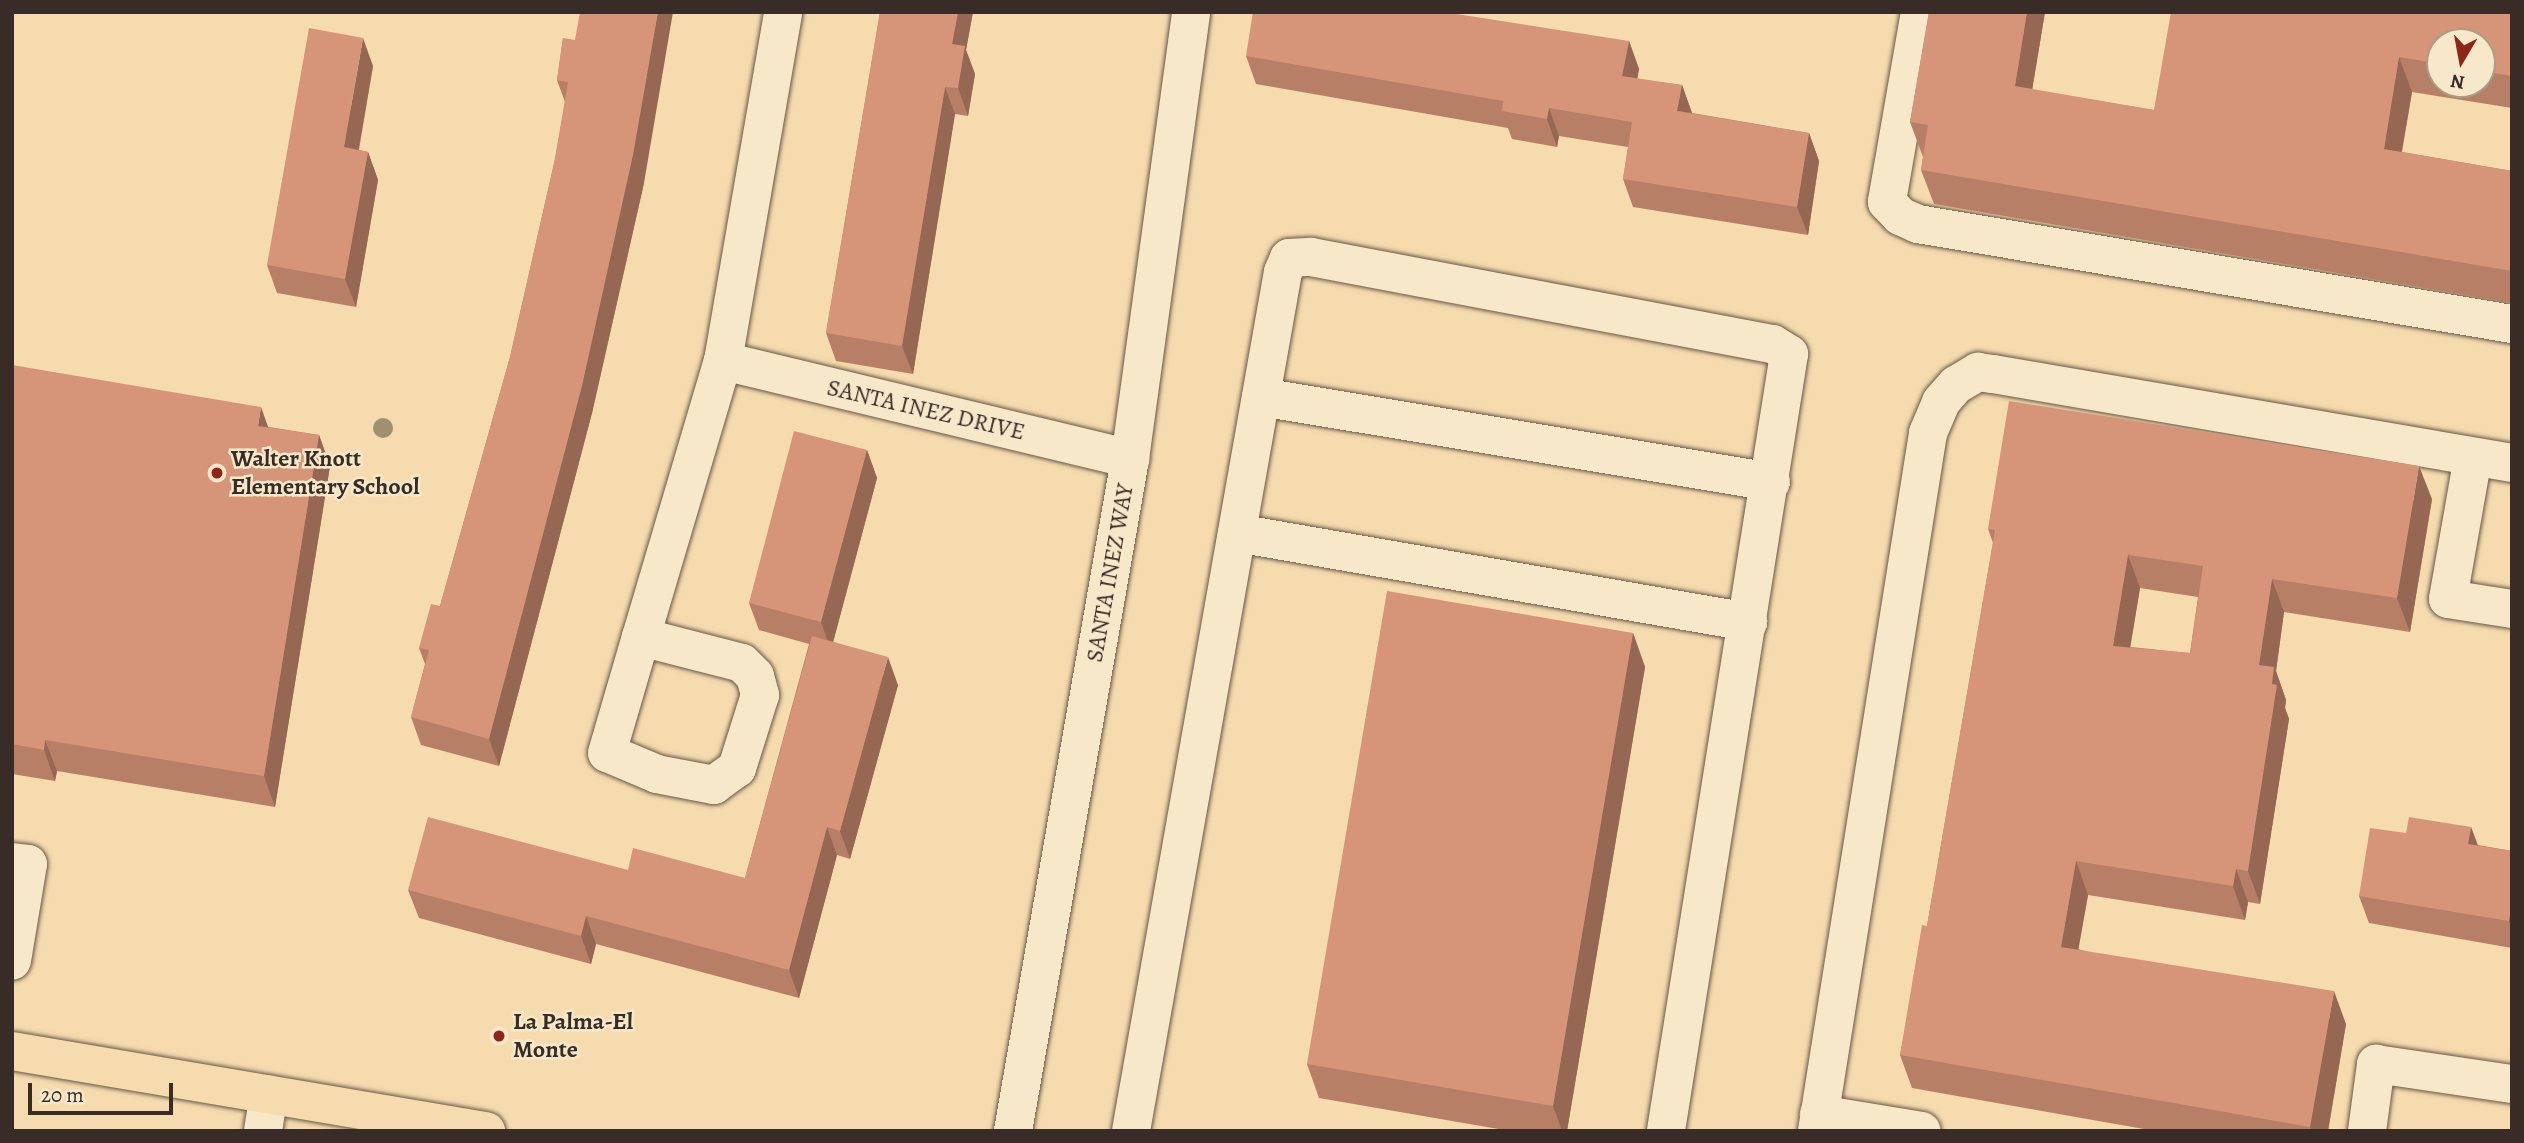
<!DOCTYPE html>
<html>
<head>
<meta charset="utf-8">
<style>
  body { margin:0 }
  #map { position:relative; width:2524px; height:1143px; overflow:hidden; background:#f5dbae; font-family:Alegreya,serif }
  div>[style] { position:absolute }
  [style*='--x'] { left:calc(var(--x)*1px); top:calc(var(--y)*1px); width:calc(var(--w)*1px); rotate:calc(var(--a)*1deg) }
  .roads { filter:drop-shadow(0 0 2px #685747) drop-shadow(0 0 2px #685747) }
  .minor>* { height:38px; margin:-19px; padding:0 19px; transform-origin:19px; border-radius:19px; background:#f8e8ca }
  .major>* { height:38px; margin:-19px; padding:0 19px; transform-origin:19px; border-radius:19px; background:#f5dbae }
  .trees>* { width:20px; height:20px; margin:-10px; border-radius:50%; background:#a08f70 }
  .wall>* { inset:0; background:#b87f67 }
  .shaded-wall>* { inset:0; background:#966854 }
  .building>* { inset:0; background:#d69478 }
  .dots>* { width:19px; height:19px; translate:-50% -50%; box-sizing:border-box; border:4px solid #f8e8ca; border-radius:50% }
  span { translate:-50% -50%; white-space:nowrap; text-align:center; line-height:1.15; -webkit-text-stroke:5px #f8e8ca; paint-order:stroke }
  .street-label { font-size:24px; color:#392b25 }
  .poi-label { font-size:24px; color:#392b25; font-weight:700 }
  .left { translate:0 -50%; text-align:left }
  .frame { position:absolute; inset:0; border:14px solid #392b25; pointer-events:none }
  .north { position:absolute; left:2426px; top:28px; width:70px; height:70px; box-sizing:border-box; background:#f8e8ca; border:2px solid #ac9c88; border-radius:50%; rotate:190deg; font-size:19px; font-weight:700; line-height:28px; text-align:center; color:#392b25 }
  .north::after { content:''; display:block; margin:auto; width:24px; height:32px; background:#8f2418; clip-path:polygon(50% 0,100% 100%,50% 72%,0 100%) }
  .scale { position:absolute; left:28px; top:1083px; width:145px; height:32px; box-sizing:border-box; border:4px solid #392b25; border-top:0; padding-left:9px; font-size:21px; line-height:24px; white-space:nowrap; color:#392b25; -webkit-text-stroke:5px #f8e8ca; paint-order:stroke }
</style>
</head>
<body>
<div id="map">
  <div class="roads">
    <div class="minor">
      <div style="--x:1920;--y:12;--w:193;--a:99.9"></div>
      <div style="--x:1887;--y:202;--w:19;--a:47"></div>
      <div style="--x:1900;--y:216;--w:20;--a:24"></div>
      <div style="--x:1918;--y:224;--w:602;--a:9.56"></div>
      <div style="--x:723;--y:361;--w:419;--a:13.5"></div>
      <div style="--x:1261;--y:397;--w:517;--a:9.46"></div>
      <div style="--x:2473;--y:457;--w:144;--a:100"></div>
      <div style="--x:2448;--y:599;--w:65;--a:8.9"></div>
      <div style="--x:1237;--y:533;--w:519;--a:9.88"></div>
      <div style="--x:641;--y:637;--w:104;--a:14.4"></div>
      <div style="--x:742;--y:663;--w:18;--a:45"></div>
      <div style="--x:755;--y:676;--w:20;--a:75"></div>
      <div style="--x:760;--y:695;--w:77;--a:107.5"></div>
      <div style="--x:737;--y:768;--w:29;--a:144"></div>
      <div style="--x:714;--y:785;--w:58;--a:-169.1"></div>
      <div style="--x:657;--y:774;--w:54;--a:-157.2"></div>
      <div style="--x:607;--y:753;--w:121;--a:-73.7"></div>
      <div style="--x:641;--y:637;--w:288;--a:-73.5"></div>
      <div style="--x:723;--y:361;--w:354;--a:-80.2"></div>
      <div style="--x:12;--y:862;--w:16;--a:7"></div>
      <div style="--x:28;--y:864;--w:98;--a:99.4"></div>
      <div style="--x:1819;--y:1114;--w:104;--a:9.4"></div>
      <div style="--x:263;--y:1131;--w:37;--a:-81"></div>
      <div style="--x:1013;--y:1131;--w:682;--a:-80.12"></div>
      <div style="--x:1130;--y:459;--w:451;--a:-82.2"></div>
      <div style="--x:1131;--y:1131;--w:872;--a:-79.97"></div>
      <div style="--x:1283;--y:272;--w:15;--a:-67"></div>
      <div style="--x:1289;--y:258;--w:22;--a:-3"></div>
      <div style="--x:1311;--y:257;--w:470;--a:10.7"></div>
      <div style="--x:1773;--y:344;--w:19;--a:32"></div>
      <div style="--x:1789;--y:354;--w:787;--a:99"></div>
      <div style="--x:1817;--y:1131;--w:707;--a:-80.96"></div>
      <div style="--x:1928;--y:433;--w:34;--a:-67"></div>
      <div style="--x:1941;--y:402;--w:23;--a:-49"></div>
      <div style="--x:1956;--y:385;--w:26;--a:-31"></div>
      <div style="--x:1978;--y:372;--w:15;--a:8"></div>
      <div style="--x:1993;--y:374;--w:527;--a:9.73"></div>
      <div style="--x:2367;--y:1131;--w:68;--a:-82.3"></div>
      <div style="--x:2376;--y:1064;--w:137;--a:8.4"></div>
    </div>
    <div class="major">
      <div style="--x:12;--y:1051;--w:481;--a:9.6"></div>
    </div>
  </div>
  <div class="trees">
    <div style="left:383px;top:428px"></div>
  </div>
  <div class="wall">
    <div style="clip-path:polygon(880px 12px,973px 12px,966px 50px,975px 74px,968px 116px,955px 114px,913px 374px,836px 361px,826px 333px)"></div>
    <div style="clip-path:polygon(evenodd,1929px 12px,2045px 12px,2032px 90px,2154px 110px,2512px 12px,2512px 108px,2412px 92px,2402px 152px,2512px 171px,2512px 303px,1934px 204px,1921px 170px,1923px 157px,1910px 122px,1929px 12px,2440px 42px,2482px 42px,2482px 84px,2440px 84px,2440px 42px)"></div>
    <div style="clip-path:polygon(563px 38px,644px 183px,592px 413px,499px 766px,421px 745px,411px 717px,425px 664px,419px 648px,440px 606px,510px 357px,555px 159px,565px 102px,557px 80px)"></div>
    <div style="clip-path:polygon(1629px 41px,1639px 69px,1637px 79px,1682px 85px,1692px 113px,1809px 133px,1819px 161px,1808px 235px,1633px 207px,1623px 179px,1628px 147px,1559px 136px,1557px 147px,1512px 139px,1508px 128px,1256px 84px,1246px 56px)"></div>
    <div style="clip-path:polygon(373px 66px,359px 150px,368px 152px,378px 180px,356px 307px,277px 293px,267px 265px)"></div>
    <div style="clip-path:polygon(12px 365px,269px 427px,319px 435px,330px 466px,275px 807px,57px 771px,55px 781px,12px 774px)"></div>
    <div style="clip-path:polygon(867px 450px,877px 478px,833px 642px,898px 685px,850px 859px,837px 855px,799px 998px,596px 944px,591px 964px,419px 918px,408px 890px,628px 870px,745px 878px,809px 644px,759px 630px,749px 603px)"></div>
    <div style="clip-path:polygon(evenodd,2432px 499px,2410px 632px,2284px 612px,2276px 671px,2286px 700px,2285px 708px,2289px 719px,2260px 904px,2248px 902px,2245px 920px,2088px 895px,2078px 949px,2346px 1024px,2328px 1131px,2155px 1131px,1912px 1088px,1900px 1055px,1927px 926px,1993px 543px,1988px 529px,2432px 499px,2140px 588px,2198px 597px,2190px 653px,2130px 647px,2140px 588px)"></div>
    <div style="clip-path:polygon(1633px 633px,1645px 667px,1567px 1131px,1510px 1131px,1319px 1098px,1307px 1064px)"></div>
    <div style="clip-path:polygon(2471px 827px,2478px 845px,2512px 851px,2512px 948px,2369px 923px,2359px 896px,2406px 833px)"></div>
  </div>
  <div class="shaded-wall">
    <div style="clip-path:polygon(658px 12px,673px 12px,644px 183px,592px 413px,499px 766px,489px 739px)"></div>
    <div style="clip-path:polygon(958px 12px,973px 12px,966px 50px,975px 74px,968px 116px,958px 88px,952px 44px)"></div>
    <div style="clip-path:polygon(2027px 12px,2045px 12px,2027px 121px,2015px 86px)"></div>
    <div style="clip-path:polygon(363px 38px,373px 66px,354px 175px,344px 147px)"></div>
    <div style="clip-path:polygon(1629px 41px,1639px 69px,1633px 104px,1622px 76px)"></div>
    <div style="clip-path:polygon(2399px 57px,2412px 92px,2396px 184px,2384px 149px)"></div>
    <div style="clip-path:polygon(1682px 85px,1692px 113px,1677px 111px)"></div>
    <div style="clip-path:polygon(945px 87px,955px 114px,913px 374px,902px 346px)"></div>
    <div style="clip-path:polygon(1549px 108px,1559px 136px,1557px 147px,1547px 119px)"></div>
    <div style="clip-path:polygon(1809px 133px,1819px 161px,1808px 235px,1797px 207px)"></div>
    <div style="clip-path:polygon(368px 152px,378px 180px,356px 307px,345px 279px)"></div>
    <div style="clip-path:polygon(261px 407px,272px 438px,258px 426px)"></div>
    <div style="clip-path:polygon(319px 435px,330px 466px,275px 807px,264px 776px)"></div>
    <div style="clip-path:polygon(867px 450px,877px 478px,831px 650px,821px 622px)"></div>
    <div style="clip-path:polygon(2419px 466px,2432px 499px,2410px 632px,2397px 598px)"></div>
    <div style="clip-path:polygon(2128px 555px,2140px 588px,2125px 679px,2113px 646px)"></div>
    <div style="clip-path:polygon(2272px 579px,2284px 612px,2276px 671px,2286px 700px,2285px 708px,2289px 719px,2260px 904px,2248px 871px,2259px 665px)"></div>
    <div style="clip-path:polygon(1633px 633px,1645px 667px,1567px 1131px,1562px 1131px,1553px 1106px)"></div>
    <div style="clip-path:polygon(888px 657px,898px 685px,850px 859px,840px 831px)"></div>
    <div style="clip-path:polygon(45px 740px,57px 771px,55px 781px,44px 750px)"></div>
    <div style="clip-path:polygon(827px 827px,837px 855px,799px 998px,789px 970px)"></div>
    <div style="clip-path:polygon(2471px 827px,2481px 855px,2468px 844px)"></div>
    <div style="clip-path:polygon(2076px 861px,2088px 895px,2073px 980px,2061px 947px)"></div>
    <div style="clip-path:polygon(2236px 869px,2248px 902px,2245px 920px,2233px 886px)"></div>
    <div style="clip-path:polygon(2512px 903px,2512px 930px,2509px 921px)"></div>
    <div style="clip-path:polygon(586px 916px,596px 944px,591px 964px,581px 936px)"></div>
    <div style="clip-path:polygon(2334px 991px,2346px 1024px,2328px 1131px,2312px 1131px,2310px 1127px)"></div>
  </div>
  <div class="building">
    <div style="clip-path:polygon(580px 12px,658px 12px,633px 155px,582px 386px,489px 739px,411px 717px,429px 650px,419px 648px,431px 604px,440px 606px,510px 357px,555px 159px,568px 82px,557px 80px,563px 38px,575px 40px)"></div>
    <div style="clip-path:polygon(880px 12px,958px 12px,952px 44px,965px 46px,958px 88px,945px 87px,902px 346px,826px 333px)"></div>
    <div style="clip-path:polygon(1253px 12px,1444px 12px,1629px 41px,1622px 76px,1682px 85px,1677px 111px,1809px 133px,1797px 207px,1623px 179px,1632px 122px,1549px 108px,1547px 119px,1502px 111px,1503px 101px,1246px 56px)"></div>
    <div style="clip-path:polygon(1929px 12px,2027px 12px,2015px 86px,2154px 110px,2171px 12px,2512px 12px,2512px 76px,2482px 71px,2482px 42px,2440px 42px,2440px 64px,2399px 57px,2384px 149px,2512px 171px,2512px 271px,1921px 170px,1928px 125px,1910px 122px)"></div>
    <div style="clip-path:polygon(309px 28px,363px 38px,344px 147px,368px 152px,345px 279px,267px 265px)"></div>
    <div style="clip-path:polygon(12px 365px,261px 407px,258px 426px,319px 435px,264px 776px,45px 740px,44px 750px,12px 744px)"></div>
    <div style="clip-path:polygon(evenodd,2009px 401px,2419px 466px,2397px 598px,2272px 579px,2259px 665px,2274px 667px,2272px 684px,2277px 685px,2248px 871px,2236px 869px,2233px 886px,2076px 861px,2061px 947px,2334px 991px,2310px 1127px,1900px 1055px,1922px 925px,1927px 926px,1995px 530px,1988px 529px,2009px 401px,2128px 555px,2203px 566px,2190px 653px,2113px 646px,2128px 555px)"></div>
    <div style="clip-path:polygon(794px 431px,867px 450px,821px 622px,749px 603px)"></div>
    <div style="clip-path:polygon(1387px 591px,1633px 633px,1553px 1106px,1307px 1064px)"></div>
    <div style="clip-path:polygon(812px 636px,888px 657px,840px 831px,827px 827px,789px 970px,586px 916px,581px 936px,408px 890px,428px 817px,628px 870px,633px 848px,745px 878px)"></div>
    <div style="clip-path:polygon(2409px 817px,2471px 827px,2468px 844px,2512px 851px,2512px 903px,2509px 921px,2359px 896px,2370px 828px,2406px 833px)"></div>
  </div>
  <div class="dots">
    <div style="left:217px;top:473px;background:#8f2418"></div>
    <div style="left:499px;top:1036px;background:#8f2418"></div>
  </div>
  <div class="street-label">
    <span style="left:926px;top:410px;rotate:13deg">SANTA INEZ DRIVE</span>
    <span style="left:1110px;top:573px;rotate:-80deg">SANTA INEZ WAY</span>
  </div>
  <div class="poi-label">
    <span class="left" style="left:231px;top:473px">Walter Knott<br>Elementary School</span>
    <span class="left" style="left:513px;top:1036px">La Palma-El<br>Monte</span>
  </div>
  <div class="frame"></div>
  <div class="north">N</div>
  <div class="scale">20 m</div>
</div>
</body>
</html>
